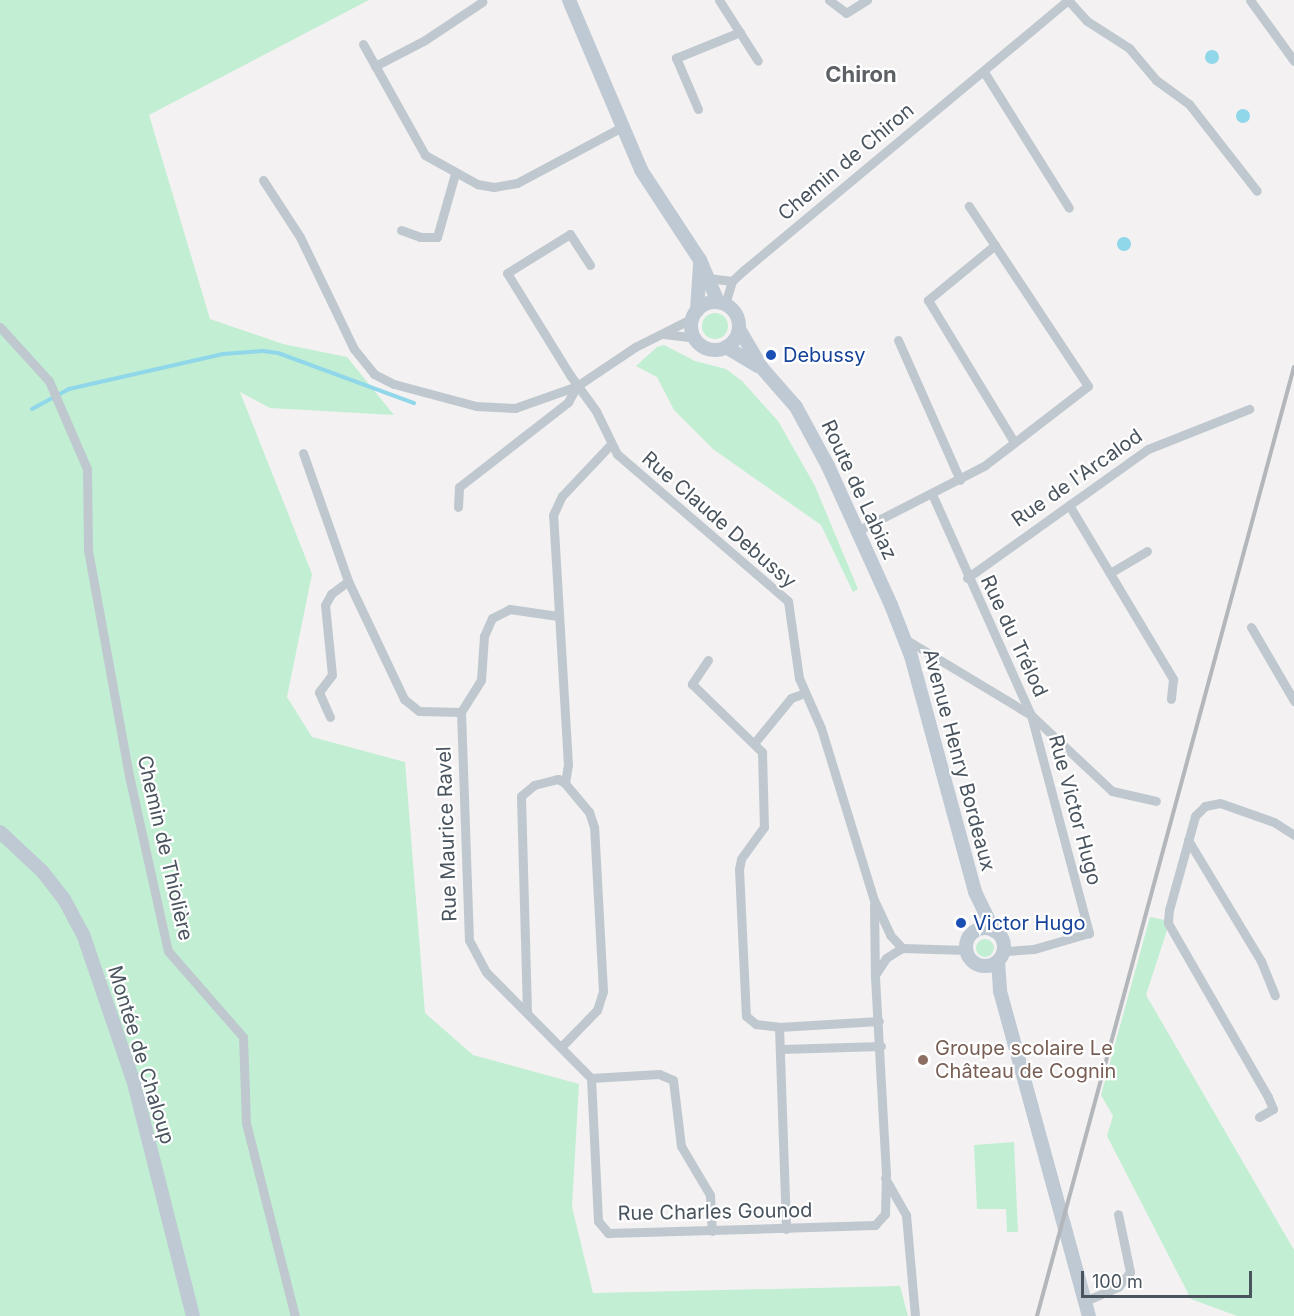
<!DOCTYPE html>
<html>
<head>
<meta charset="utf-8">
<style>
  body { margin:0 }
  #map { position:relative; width:1294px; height:1316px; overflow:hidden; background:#f3f1f1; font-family:Inter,sans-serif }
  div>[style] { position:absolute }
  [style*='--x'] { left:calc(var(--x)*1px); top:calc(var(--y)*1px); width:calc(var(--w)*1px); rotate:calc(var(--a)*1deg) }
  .green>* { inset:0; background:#c2efd3 }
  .round { border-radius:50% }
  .water>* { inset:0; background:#90d7ea }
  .stream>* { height:4px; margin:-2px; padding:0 2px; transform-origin:2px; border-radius:2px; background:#90d7ea }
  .street>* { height:9px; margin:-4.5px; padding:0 4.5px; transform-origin:4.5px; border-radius:4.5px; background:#bfc8cf }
  .secondary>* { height:14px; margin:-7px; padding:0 7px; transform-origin:7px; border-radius:7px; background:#bfc9d4 }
  .secondary>.ring { margin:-7px; padding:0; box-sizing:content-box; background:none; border:14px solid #bfc9d4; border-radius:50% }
  .rail>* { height:4px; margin:-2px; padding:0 2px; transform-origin:2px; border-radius:2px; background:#b3b6bb }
  .dots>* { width:16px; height:16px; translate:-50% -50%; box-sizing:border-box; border:3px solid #fff; border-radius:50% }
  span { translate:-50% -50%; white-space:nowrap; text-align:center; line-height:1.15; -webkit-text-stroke:4.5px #fff; paint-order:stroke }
  .street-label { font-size:20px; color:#49545e }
  .transit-label { font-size:20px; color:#164399 }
  .left { translate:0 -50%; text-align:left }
  .education-label { font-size:20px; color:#785e54 }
  .quarter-label { font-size:22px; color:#5d6166; font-weight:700 }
  .scale { position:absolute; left:1081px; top:1271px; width:171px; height:27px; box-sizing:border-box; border:3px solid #49545e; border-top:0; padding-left:8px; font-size:18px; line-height:21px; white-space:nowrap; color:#49545e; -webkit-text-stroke:4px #fff; paint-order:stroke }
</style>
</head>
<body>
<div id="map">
  <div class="green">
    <div style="clip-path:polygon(0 0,369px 0,149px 115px,210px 319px,283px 344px,347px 357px,394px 415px,270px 408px,240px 392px,312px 574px,287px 697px,312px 737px,405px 762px,425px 1013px,473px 1055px,579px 1084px,572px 1207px,593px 1293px,900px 1286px,908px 1316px,0 1316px)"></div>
    <div class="round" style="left:702px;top:313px;width:26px;height:26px"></div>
    <div style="clip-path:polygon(664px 345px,695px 361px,726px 369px,742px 381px,778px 421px,815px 486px,858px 589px,853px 592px,821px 525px,713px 449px,674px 410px,657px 377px,636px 366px,657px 347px)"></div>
    <div style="clip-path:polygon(1150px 917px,1170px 921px,1146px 995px,1294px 1250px,1294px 1316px,1237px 1316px,1191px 1299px,1107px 1136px,1113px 1116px,1101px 1095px)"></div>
    <div class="round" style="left:976px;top:939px;width:18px;height:18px"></div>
    <div style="clip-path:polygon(1014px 1142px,1018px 1232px,1007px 1232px,1006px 1209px,977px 1209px,974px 1145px)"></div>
  </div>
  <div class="water">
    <div class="round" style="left:1205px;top:50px;width:14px;height:14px"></div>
    <div class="round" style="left:1236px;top:109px;width:14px;height:14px"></div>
    <div class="round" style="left:1117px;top:237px;width:14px;height:14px"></div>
  </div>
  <div class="stream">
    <div style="--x:32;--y:409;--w:42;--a:-28.4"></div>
    <div style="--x:69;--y:389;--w:158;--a:-12.8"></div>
    <div style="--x:223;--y:354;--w:40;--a:-4.3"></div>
    <div style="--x:263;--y:351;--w:15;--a:8"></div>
    <div style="--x:278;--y:353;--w:145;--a:20.2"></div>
  </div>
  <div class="street">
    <div style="--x:719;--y:0;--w:72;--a:57.4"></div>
    <div style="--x:829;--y:0;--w:21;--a:37"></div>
    <div style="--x:846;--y:13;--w:25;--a:-32"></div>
    <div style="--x:1068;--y:0;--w:28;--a:48"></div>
    <div style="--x:1087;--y:21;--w:50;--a:32.7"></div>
    <div style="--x:1129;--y:48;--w:42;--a:49.8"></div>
    <div style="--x:1156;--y:80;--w:41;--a:36"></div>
    <div style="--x:1189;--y:104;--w:110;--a:52"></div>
    <div style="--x:1250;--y:0;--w:75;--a:54.2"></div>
    <div style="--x:363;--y:44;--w:127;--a:60.8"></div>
    <div style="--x:425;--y:155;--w:60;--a:29.1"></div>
    <div style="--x:477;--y:184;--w:17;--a:10"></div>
    <div style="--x:494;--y:187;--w:23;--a:-10"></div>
    <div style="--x:517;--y:183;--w:119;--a:-28.1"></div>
    <div style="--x:375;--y:66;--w:56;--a:-27.5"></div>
    <div style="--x:425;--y:40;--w:69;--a:-33.7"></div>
    <div style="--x:984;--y:72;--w:160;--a:58"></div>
    <div style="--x:698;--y:109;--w:56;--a:-113.3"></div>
    <div style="--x:676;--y:58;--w:69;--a:-22.1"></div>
    <div style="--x:263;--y:180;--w:68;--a:57"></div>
    <div style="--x:300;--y:237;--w:124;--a:64.3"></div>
    <div style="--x:354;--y:349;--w:32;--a:51"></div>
    <div style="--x:374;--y:374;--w:22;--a:27"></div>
    <div style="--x:394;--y:384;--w:85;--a:15"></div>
    <div style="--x:476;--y:406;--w:39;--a:3"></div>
    <div style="--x:515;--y:408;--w:66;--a:-19.5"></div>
    <div style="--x:577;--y:386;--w:70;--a:-33.9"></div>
    <div style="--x:635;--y:347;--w:65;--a:-26.6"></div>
    <div style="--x:401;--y:230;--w:20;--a:20"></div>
    <div style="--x:420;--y:237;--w:17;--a:0"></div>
    <div style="--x:437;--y:237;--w:66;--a:-74.1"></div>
    <div style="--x:995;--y:245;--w:87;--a:140.6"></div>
    <div style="--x:928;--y:300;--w:166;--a:58.8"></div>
    <div style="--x:590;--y:265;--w:37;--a:-123"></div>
    <div style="--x:570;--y:234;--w:74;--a:148.2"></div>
    <div style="--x:507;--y:273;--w:120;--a:58.3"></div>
    <div style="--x:570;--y:375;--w:44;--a:54.2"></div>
    <div style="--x:596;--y:411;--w:48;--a:64"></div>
    <div style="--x:617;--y:454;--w:225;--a:40.7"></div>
    <div style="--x:788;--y:601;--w:78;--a:81.9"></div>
    <div style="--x:799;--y:678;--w:55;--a:66.3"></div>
    <div style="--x:821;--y:728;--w:180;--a:72.9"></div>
    <div style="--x:874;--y:900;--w:38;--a:65"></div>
    <div style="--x:890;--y:935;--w:18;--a:47"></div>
    <div style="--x:902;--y:948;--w:64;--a:1.8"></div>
    <div style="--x:708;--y:278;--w:24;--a:7"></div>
    <div style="--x:725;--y:304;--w:24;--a:-73"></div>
    <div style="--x:732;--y:281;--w:16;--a:-43"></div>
    <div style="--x:744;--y:270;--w:422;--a:-39.8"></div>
    <div style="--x:0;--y:327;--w:73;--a:47.8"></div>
    <div style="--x:49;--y:381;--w:96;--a:66.6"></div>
    <div style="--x:87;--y:469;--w:81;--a:89.3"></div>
    <div style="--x:88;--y:550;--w:234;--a:79.7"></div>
    <div style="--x:130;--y:780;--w:175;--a:77.5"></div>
    <div style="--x:168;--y:951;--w:114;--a:48.9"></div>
    <div style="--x:243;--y:1037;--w:86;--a:88"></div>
    <div style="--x:246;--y:1123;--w:199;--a:75.8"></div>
    <div style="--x:664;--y:334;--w:31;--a:7"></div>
    <div style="--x:898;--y:340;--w:153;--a:66.1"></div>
    <div style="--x:303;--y:453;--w:136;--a:70.6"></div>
    <div style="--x:348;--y:581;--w:131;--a:64.6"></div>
    <div style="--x:404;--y:699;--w:19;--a:39"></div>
    <div style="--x:419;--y:711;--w:42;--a:1.4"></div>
    <div style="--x:932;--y:494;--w:242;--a:65.9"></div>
    <div style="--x:1031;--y:715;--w:111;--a:43.2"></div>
    <div style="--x:1112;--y:791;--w:45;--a:12.8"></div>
    <div style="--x:1069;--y:505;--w:203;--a:59.1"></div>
    <div style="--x:1173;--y:679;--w:20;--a:96"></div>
    <div style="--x:458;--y:507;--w:20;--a:-87"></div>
    <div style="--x:459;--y:487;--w:138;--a:-37.9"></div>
    <div style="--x:568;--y:402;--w:18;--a:-61"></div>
    <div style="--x:857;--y:531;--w:143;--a:-27.1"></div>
    <div style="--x:984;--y:466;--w:131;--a:-37.6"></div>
    <div style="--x:1088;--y:386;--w:216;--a:-123.5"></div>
    <div style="--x:1110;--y:573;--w:43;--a:-30.7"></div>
    <div style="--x:967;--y:578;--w:222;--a:-35.5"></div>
    <div style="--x:1148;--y:449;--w:109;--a:-21.6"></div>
    <div style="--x:558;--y:616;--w:49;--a:-171.7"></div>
    <div style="--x:510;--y:609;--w:20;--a:153"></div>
    <div style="--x:492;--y:618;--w:20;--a:114"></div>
    <div style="--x:484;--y:636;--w:44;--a:93.9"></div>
    <div style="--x:481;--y:680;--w:38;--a:122"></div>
    <div style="--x:461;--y:712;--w:228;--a:88"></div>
    <div style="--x:469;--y:940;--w:36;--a:62"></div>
    <div style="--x:486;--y:972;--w:149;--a:45.3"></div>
    <div style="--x:1251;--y:627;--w:86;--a:59.8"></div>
    <div style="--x:905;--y:639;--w:147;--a:31.1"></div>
    <div style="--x:1031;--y:715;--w:226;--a:75.1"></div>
    <div style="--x:1089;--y:933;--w:57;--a:163.8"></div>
    <div style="--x:1034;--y:949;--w:31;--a:176"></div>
    <div style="--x:708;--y:660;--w:29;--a:124"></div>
    <div style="--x:692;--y:684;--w:98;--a:44.2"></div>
    <div style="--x:762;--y:752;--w:75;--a:88.5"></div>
    <div style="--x:764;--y:827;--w:39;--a:126"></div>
    <div style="--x:741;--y:859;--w:10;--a:101"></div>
    <div style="--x:739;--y:869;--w:147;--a:87.3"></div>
    <div style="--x:746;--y:1016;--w:13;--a:39"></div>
    <div style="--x:756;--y:1024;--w:23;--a:7"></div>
    <div style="--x:779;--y:1027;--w:100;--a:-3.4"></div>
    <div style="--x:330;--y:717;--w:27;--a:-114"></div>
    <div style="--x:319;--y:692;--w:21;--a:-53"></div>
    <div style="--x:332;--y:675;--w:70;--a:-95.7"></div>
    <div style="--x:325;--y:605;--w:13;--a:-61"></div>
    <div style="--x:331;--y:594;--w:21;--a:-37"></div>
    <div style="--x:755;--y:742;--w:57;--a:-50.7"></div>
    <div style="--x:791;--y:698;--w:15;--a:-20"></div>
    <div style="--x:565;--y:783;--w:18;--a:-81"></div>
    <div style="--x:568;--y:765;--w:250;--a:-93.4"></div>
    <div style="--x:553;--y:515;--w:21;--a:-65"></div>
    <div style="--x:562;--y:496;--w:70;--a:-46.7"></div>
    <div style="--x:1188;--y:840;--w:141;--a:58.9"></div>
    <div style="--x:1261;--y:961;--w:37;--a:68"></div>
    <div style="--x:874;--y:905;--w:70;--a:89.2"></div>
    <div style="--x:527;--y:1012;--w:216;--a:-91.6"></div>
    <div style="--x:521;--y:796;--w:17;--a:-40"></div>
    <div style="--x:534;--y:785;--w:25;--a:-14"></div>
    <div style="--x:558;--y:779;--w:8;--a:30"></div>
    <div style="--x:779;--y:1027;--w:202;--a:88"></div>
    <div style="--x:562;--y:1046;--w:50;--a:-45.8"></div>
    <div style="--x:597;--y:1010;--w:20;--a:-72"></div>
    <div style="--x:603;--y:991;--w:164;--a:-93.1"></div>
    <div style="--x:594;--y:827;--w:16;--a:-108"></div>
    <div style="--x:589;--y:812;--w:38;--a:-130"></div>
    <div style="--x:781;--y:1049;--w:100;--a:-1.7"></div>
    <div style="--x:591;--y:1078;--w:143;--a:87.2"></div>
    <div style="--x:598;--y:1221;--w:16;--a:50"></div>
    <div style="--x:608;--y:1233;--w:267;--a:-1.7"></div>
    <div style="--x:875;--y:1225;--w:15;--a:-48"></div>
    <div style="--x:885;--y:1214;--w:40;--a:-88.6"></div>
    <div style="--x:886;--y:1174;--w:199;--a:-93.2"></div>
    <div style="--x:875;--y:975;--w:20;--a:-57"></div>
    <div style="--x:886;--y:958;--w:19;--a:-32"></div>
    <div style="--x:591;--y:1078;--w:68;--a:-3.4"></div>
    <div style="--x:659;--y:1074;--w:15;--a:23"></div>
    <div style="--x:673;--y:1080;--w:66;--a:83.1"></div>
    <div style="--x:681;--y:1146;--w:57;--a:59.4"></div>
    <div style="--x:710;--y:1195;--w:36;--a:87"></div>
    <div style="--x:1259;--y:1117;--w:16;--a:-30"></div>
    <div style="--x:1273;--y:1109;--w:13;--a:-113"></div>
    <div style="--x:1268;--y:1097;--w:201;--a:-119.9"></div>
    <div style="--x:1168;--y:923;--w:13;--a:-86"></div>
    <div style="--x:1169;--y:910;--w:98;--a:-74.5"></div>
    <div style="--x:1195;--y:816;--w:14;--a:-45"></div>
    <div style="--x:1205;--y:806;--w:15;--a:-11"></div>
    <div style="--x:1220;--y:803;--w:57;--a:19.4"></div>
    <div style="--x:1274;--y:822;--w:24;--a:33"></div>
    <div style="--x:885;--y:1178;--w:43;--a:60.4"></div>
    <div style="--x:906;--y:1215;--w:101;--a:84.9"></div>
    <div style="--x:1085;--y:1301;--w:36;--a:-23"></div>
    <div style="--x:1118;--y:1287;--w:19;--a:-51"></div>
    <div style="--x:1130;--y:1272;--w:59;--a:-101.7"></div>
  </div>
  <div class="secondary">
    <div style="--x:569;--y:0;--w:185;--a:67"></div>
    <div style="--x:641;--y:170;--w:108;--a:56.8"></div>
    <div style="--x:700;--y:260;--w:46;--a:66.8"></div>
    <div class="ring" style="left:691px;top:302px;width:34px;height:34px"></div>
    <div style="--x:697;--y:311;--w:46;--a:-86.3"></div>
    <div style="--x:739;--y:329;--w:45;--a:59.5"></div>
    <div style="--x:762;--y:368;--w:52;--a:48.9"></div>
    <div style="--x:796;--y:407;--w:67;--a:61.5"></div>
    <div style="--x:828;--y:466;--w:153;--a:65.6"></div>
    <div style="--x:891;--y:605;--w:55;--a:68.6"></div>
    <div style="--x:911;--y:656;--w:245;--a:74.8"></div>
    <div style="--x:975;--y:892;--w:43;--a:64"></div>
    <div style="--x:726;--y:347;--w:37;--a:31"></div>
    <div style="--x:0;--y:832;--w:57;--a:42.9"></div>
    <div style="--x:42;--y:871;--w:36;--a:52"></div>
    <div style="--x:64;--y:899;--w:40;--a:62"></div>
    <div style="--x:83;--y:934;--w:157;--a:71.1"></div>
    <div style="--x:134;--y:1083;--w:240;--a:75.8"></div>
    <div class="ring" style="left:966px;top:928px;width:24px;height:24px"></div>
    <div style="--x:998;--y:961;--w:30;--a:86"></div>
    <div style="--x:1000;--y:991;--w:337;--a:74.7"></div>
  </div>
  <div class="rail">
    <div style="--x:1037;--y:1316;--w:983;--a:-74.85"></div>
  </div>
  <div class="dots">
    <div style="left:771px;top:355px;background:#1a4fb4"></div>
    <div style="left:961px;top:923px;background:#1a4fb4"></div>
    <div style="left:923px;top:1060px;background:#8d6e63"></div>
  </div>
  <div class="street-label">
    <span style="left:846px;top:162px;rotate:-40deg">Chemin de Chiron</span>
    <span style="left:1077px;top:478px;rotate:-35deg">Rue de l'Arcalod</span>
    <span style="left:859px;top:490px;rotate:65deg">Route de Labiaz</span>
    <span style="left:719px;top:520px;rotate:41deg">Rue Claude Debussy</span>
    <span style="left:1014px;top:636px;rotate:65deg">Rue du Trélod</span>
    <span style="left:959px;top:760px;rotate:75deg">Avenue Henry Bordeaux</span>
    <span style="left:1075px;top:810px;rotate:75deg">Rue Victor Hugo</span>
    <span style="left:447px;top:834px;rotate:-92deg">Rue Maurice Ravel</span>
    <span style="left:165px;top:848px;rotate:77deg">Chemin de Thiolière</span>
    <span style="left:141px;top:1055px;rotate:73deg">Montée de Chaloup</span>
    <span style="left:715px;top:1212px;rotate:-1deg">Rue Charles Gounod</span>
  </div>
  <div class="transit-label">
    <span class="left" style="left:783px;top:355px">Debussy</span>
    <span class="left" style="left:973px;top:923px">Victor Hugo</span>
  </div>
  <div class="education-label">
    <span class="left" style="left:935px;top:1060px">Groupe scolaire Le<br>Château de Cognin</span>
  </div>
  <div class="quarter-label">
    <span style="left:861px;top:75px">Chiron</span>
  </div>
  <div class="scale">100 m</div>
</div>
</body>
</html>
